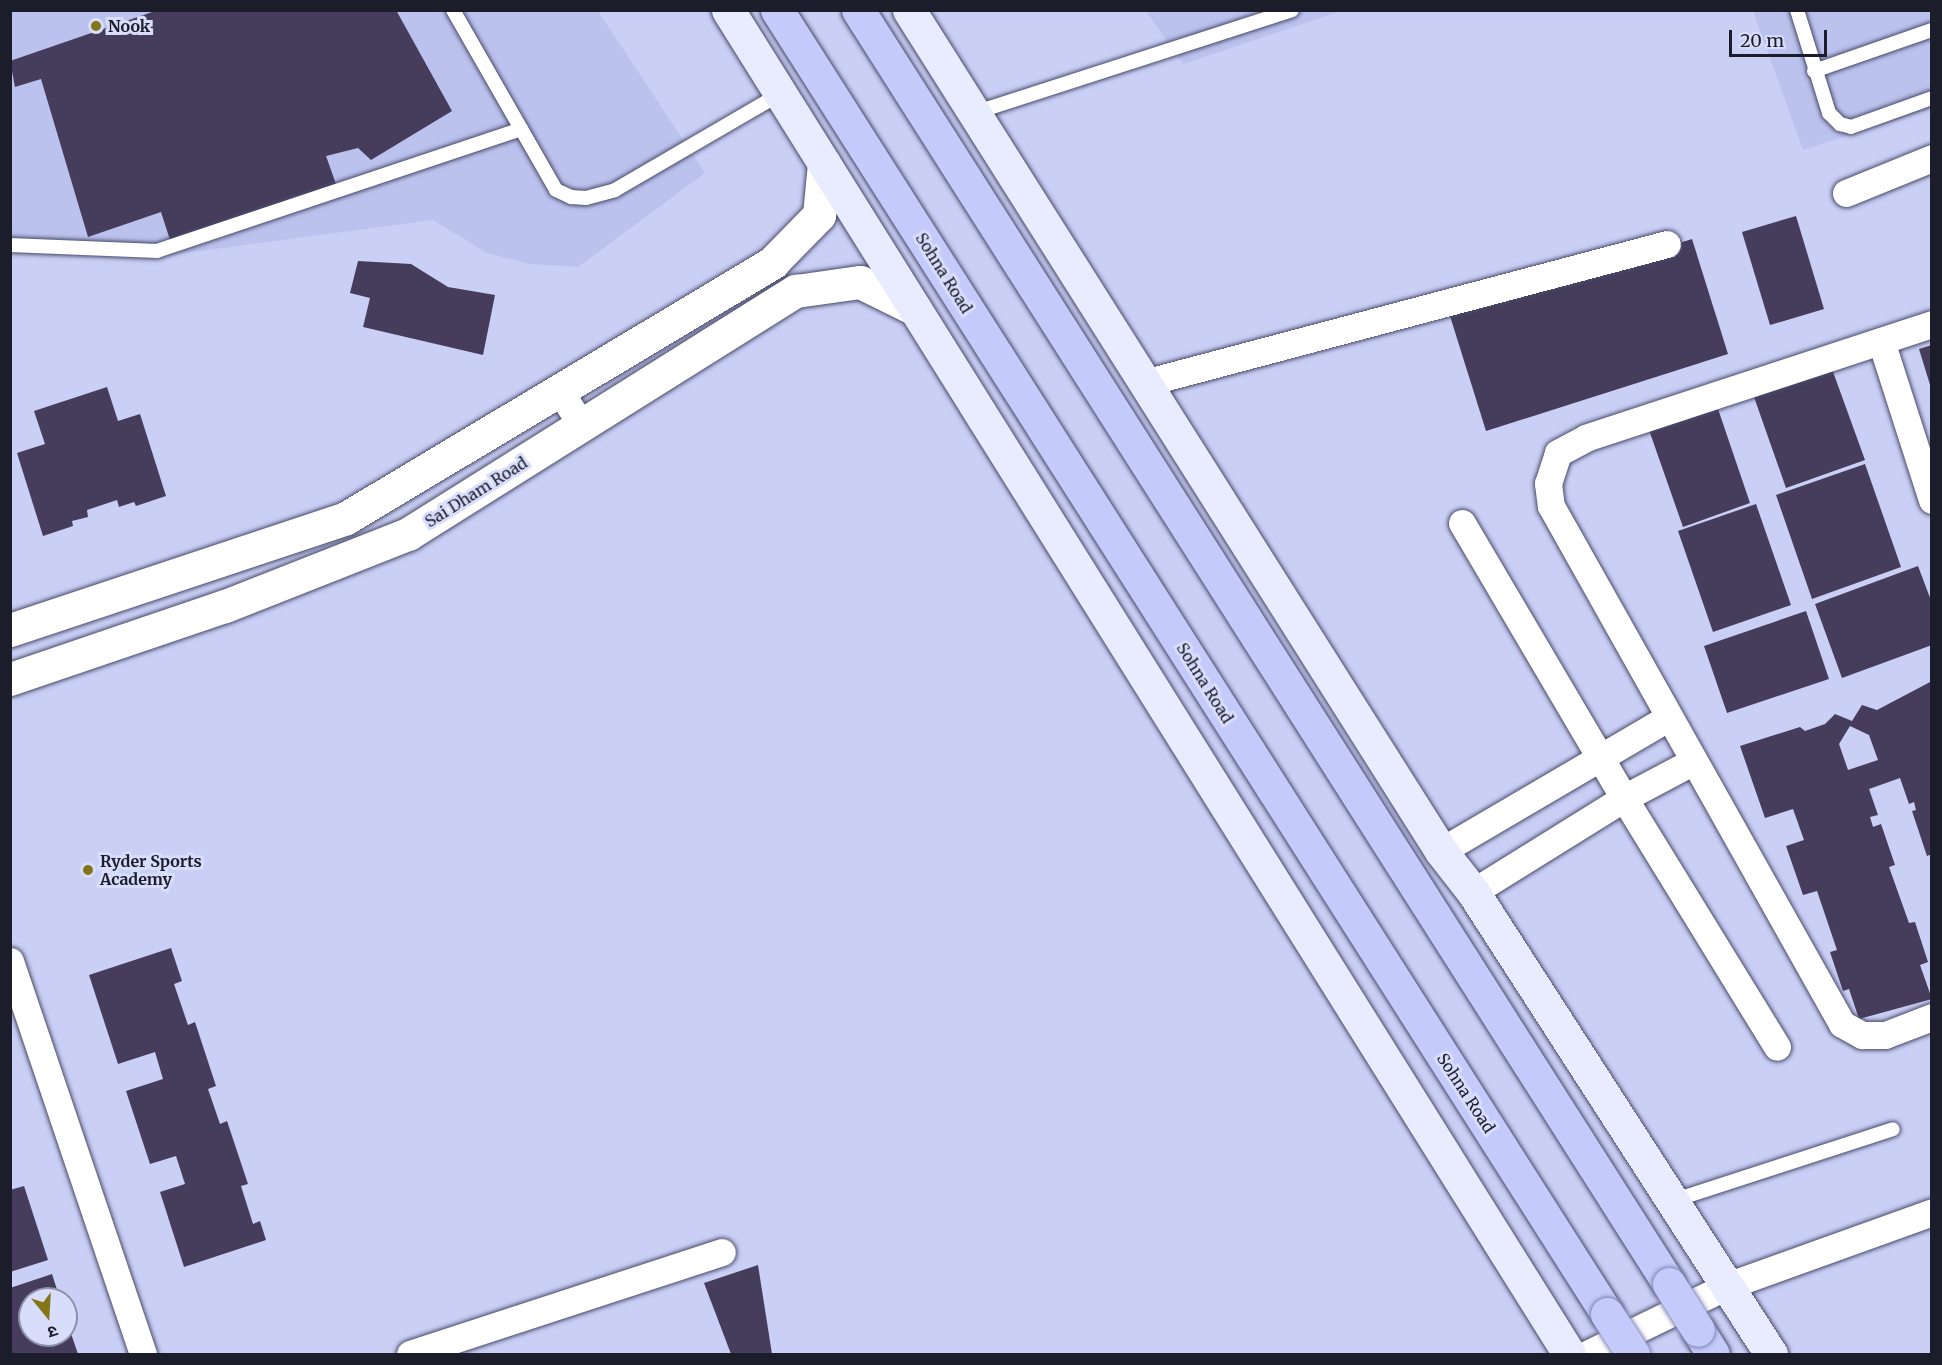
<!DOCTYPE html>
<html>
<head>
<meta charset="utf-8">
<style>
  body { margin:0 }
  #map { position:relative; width:1942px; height:1365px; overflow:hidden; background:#cacff5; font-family:Merriweather,"Noto Sans Devanagari",serif }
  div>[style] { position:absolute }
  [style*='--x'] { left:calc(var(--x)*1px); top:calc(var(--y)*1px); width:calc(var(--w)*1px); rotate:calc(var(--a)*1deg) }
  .built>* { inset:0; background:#bcc2ee }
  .building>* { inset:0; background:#463c5b }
  .roads { filter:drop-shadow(0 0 2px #474a6a) drop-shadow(0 0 2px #474a6a) }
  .service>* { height:14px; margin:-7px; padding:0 7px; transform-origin:7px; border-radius:7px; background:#fff }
  .minor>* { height:27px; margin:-13.5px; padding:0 13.5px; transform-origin:13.5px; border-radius:13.5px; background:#fff }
  .tertiary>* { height:33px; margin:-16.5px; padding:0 16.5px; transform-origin:16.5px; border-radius:16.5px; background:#fff }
  .secondary>* { height:33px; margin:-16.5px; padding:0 16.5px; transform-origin:16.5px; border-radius:16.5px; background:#e9ecfe }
  .trunk>* { height:33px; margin:-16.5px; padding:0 16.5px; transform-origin:16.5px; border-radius:16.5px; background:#c4cbfb }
  .bridges { filter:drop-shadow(0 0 2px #8086b2) drop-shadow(0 0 2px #8086b2) }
  .trunk-bridge>* { height:33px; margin:-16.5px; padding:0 16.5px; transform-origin:16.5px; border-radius:16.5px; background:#c4cbfb }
  .dots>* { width:16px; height:16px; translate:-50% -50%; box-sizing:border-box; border:3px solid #d8ddfb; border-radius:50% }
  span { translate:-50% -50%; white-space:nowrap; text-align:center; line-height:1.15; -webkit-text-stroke:6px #d8ddfb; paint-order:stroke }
  .poi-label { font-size:16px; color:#1c1d2b; font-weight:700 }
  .left { translate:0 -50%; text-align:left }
  .street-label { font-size:16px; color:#1c1d2b }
  .frame { position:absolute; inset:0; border:12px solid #1c1d2b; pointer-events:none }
  .north { position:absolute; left:18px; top:1287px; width:60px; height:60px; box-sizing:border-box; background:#d8ddfb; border:2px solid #8d90a8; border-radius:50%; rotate:162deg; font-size:16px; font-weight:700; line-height:24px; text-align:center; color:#1c1d2b }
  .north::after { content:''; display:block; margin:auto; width:21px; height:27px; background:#857519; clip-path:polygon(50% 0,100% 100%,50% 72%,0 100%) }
  .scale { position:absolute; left:1729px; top:30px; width:98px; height:27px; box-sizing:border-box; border:3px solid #1c1d2b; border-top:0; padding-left:8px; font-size:18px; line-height:21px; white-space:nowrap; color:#1c1d2b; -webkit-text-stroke:4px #d8ddfb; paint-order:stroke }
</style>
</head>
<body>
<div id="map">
  <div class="built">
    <div style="clip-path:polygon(11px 11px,598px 11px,705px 173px,578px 267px,530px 264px,487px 253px,433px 220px,163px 256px,11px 250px)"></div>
    <div style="clip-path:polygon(1146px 11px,1341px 11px,1183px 64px)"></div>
    <div style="clip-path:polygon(1753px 11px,1931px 11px,1931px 109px,1803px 150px)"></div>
  </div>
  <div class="building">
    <div style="clip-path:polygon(158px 10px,396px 10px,452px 111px,371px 160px,358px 148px,326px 156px,336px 184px,170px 240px,161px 212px,88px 237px,41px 79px,15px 87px,10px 61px)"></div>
    <div style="clip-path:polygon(1796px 216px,1824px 309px,1770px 325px,1742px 232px)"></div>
    <div style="clip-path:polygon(1692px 239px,1728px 354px,1486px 431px,1450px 316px)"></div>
    <div style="clip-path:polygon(358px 261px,411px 264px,448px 287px,495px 295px,483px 355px,363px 327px,370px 298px,350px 293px)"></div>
    <div style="clip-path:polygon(1932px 345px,1932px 388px,1931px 388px,1919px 349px)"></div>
    <div style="clip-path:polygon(1832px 369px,1865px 460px,1786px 488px,1754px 397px)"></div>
    <div style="clip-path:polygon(107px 387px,118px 421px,140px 414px,166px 496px,136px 506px,134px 502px,119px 507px,117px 500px,87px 510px,88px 517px,72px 521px,73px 526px,43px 536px,17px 453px,45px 444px,34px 411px)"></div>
    <div style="clip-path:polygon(1717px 406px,1750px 503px,1683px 527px,1649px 430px)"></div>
    <div style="clip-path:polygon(1865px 464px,1901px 567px,1812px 599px,1776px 495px)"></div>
    <div style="clip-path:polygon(1756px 504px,1791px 605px,1713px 632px,1678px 531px)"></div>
    <div style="clip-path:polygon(1918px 566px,1932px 603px,1932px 645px,1842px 678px,1815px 604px)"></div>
    <div style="clip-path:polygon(1806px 611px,1829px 679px,1727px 713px,1704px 646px)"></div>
    <div style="clip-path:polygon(evenodd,1932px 681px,1932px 854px,1927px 856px,1912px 811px,1916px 810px,1914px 802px,1909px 804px,1900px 778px,1869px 789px,1878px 815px,1870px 817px,1873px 827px,1881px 824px,1895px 865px,1889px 867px,1909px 923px,1915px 922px,1928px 962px,1920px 965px,1932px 999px,1859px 1019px,1849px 989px,1843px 991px,1830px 952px,1837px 950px,1817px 891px,1803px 895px,1786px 846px,1804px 840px,1793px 809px,1765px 818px,1740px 746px,1800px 727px,1805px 731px,1825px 724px,1835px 714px,1852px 721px,1862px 705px,1877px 710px,1932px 681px,1850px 726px,1869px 735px,1878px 760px,1848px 770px,1839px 744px,1850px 726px)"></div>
    <div style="clip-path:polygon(171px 948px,182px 981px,174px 984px,188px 1025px,195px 1022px,216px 1086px,208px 1089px,220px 1124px,227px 1121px,248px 1184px,241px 1186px,253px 1224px,260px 1221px,266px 1240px,184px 1267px,160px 1192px,185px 1184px,176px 1156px,150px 1164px,126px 1091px,163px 1079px,155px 1052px,118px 1064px,89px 975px)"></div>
    <div style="clip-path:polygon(24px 1186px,48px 1260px,10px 1272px,10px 1190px)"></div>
    <div style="clip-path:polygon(758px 1265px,772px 1354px,731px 1354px,704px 1283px)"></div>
    <div style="clip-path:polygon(52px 1274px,60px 1299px,30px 1299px,30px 1335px,66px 1335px,66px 1319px,78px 1354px,10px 1354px,10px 1288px)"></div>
  </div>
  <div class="roads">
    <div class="service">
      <div style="--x:453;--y:10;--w:207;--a:60.2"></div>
      <div style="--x:556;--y:190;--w:17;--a:25"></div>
      <div style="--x:571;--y:197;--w:15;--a:4"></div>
      <div style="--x:586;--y:198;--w:30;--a:-15"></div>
      <div style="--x:615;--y:190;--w:191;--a:-30.2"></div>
      <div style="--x:1797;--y:10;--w:108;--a:72.7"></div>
      <div style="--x:1829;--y:113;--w:16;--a:45"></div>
      <div style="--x:1840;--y:124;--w:11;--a:15"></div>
      <div style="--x:1851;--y:127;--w:86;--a:-19.7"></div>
      <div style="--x:1814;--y:71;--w:125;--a:-19.2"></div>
      <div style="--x:974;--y:113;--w:334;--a:-17.9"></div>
      <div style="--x:10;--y:245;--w:147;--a:2.3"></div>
      <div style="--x:157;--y:251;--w:384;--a:-18.5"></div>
      <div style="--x:1672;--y:1201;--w:232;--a:-18"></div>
    </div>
    <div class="minor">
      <div style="--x:1846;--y:193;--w:93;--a:-22.1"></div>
      <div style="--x:1932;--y:324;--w:364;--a:161.8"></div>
      <div style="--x:1586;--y:438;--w:32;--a:152"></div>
      <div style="--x:1558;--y:453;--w:32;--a:108"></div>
      <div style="--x:1548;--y:483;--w:23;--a:83"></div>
      <div style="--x:1551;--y:506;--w:594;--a:60.67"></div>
      <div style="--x:1842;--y:1024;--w:23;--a:29"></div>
      <div style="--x:1862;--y:1035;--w:23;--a:0"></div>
      <div style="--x:1885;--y:1035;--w:50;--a:-21"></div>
      <div style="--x:1881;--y:341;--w:167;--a:72.2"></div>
      <div style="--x:1144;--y:383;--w:541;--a:-14.88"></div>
      <div style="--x:558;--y:388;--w:45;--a:57.7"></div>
      <div style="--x:1462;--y:523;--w:319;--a:59.5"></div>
      <div style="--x:1624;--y:798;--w:292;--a:58.4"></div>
      <div style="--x:1441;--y:851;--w:264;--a:-30.4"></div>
      <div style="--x:1473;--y:892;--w:178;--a:-31.9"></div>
      <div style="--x:1624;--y:798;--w:79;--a:-27.9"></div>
      <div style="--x:10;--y:961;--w:415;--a:71.3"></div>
      <div style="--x:410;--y:1354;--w:328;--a:-18.1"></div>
      <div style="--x:1587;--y:1354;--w:156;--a:-25.9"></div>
      <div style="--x:1727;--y:1286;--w:218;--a:-19.8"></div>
    </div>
    <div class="tertiary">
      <div style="--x:10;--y:630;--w:354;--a:-18.4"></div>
      <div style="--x:346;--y:518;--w:498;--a:-30.9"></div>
      <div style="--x:773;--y:262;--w:66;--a:-45.6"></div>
      <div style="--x:819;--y:215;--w:52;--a:-84.5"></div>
      <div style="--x:10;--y:679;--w:227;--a:-18.8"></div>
      <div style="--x:225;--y:606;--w:197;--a:-21.5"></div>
      <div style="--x:408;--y:534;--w:458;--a:-32.1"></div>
      <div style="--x:796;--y:291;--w:65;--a:-8"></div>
      <div style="--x:860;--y:282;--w:61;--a:26.1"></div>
    </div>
    <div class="secondary">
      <div style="--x:728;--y:10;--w:1585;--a:57.96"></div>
      <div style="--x:909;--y:10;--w:995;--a:57.68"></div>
      <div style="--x:1441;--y:851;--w:52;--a:52"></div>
      <div style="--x:1473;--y:892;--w:550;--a:57.18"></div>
    </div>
    <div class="trunk">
      <div style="--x:777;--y:10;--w:1546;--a:57.52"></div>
      <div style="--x:858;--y:10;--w:1510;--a:57.52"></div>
      <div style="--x:1698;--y:1330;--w:28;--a:58"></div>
    </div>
  </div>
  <div class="bridges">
    <div class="trunk-bridge">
      <div style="--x:1669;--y:1284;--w:54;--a:57.8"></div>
      <div style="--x:1607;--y:1314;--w:48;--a:57"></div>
    </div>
  </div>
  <div class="dots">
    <div style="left:96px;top:26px;background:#857519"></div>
    <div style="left:88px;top:870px;background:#857519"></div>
  </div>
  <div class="poi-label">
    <span class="left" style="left:108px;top:26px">Nook</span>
    <span class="left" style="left:100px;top:870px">Ryder Sports<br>Academy</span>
  </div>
  <div class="street-label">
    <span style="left:944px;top:273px;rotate:58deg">Sohna Road</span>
    <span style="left:476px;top:492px;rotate:-32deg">Sai Dham Road</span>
    <span style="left:1205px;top:683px;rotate:58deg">Sohna Road</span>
    <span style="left:1466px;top:1093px;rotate:57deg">Sohna Road</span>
  </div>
  <div class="frame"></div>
  <div class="north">उ</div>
  <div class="scale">20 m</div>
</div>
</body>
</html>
